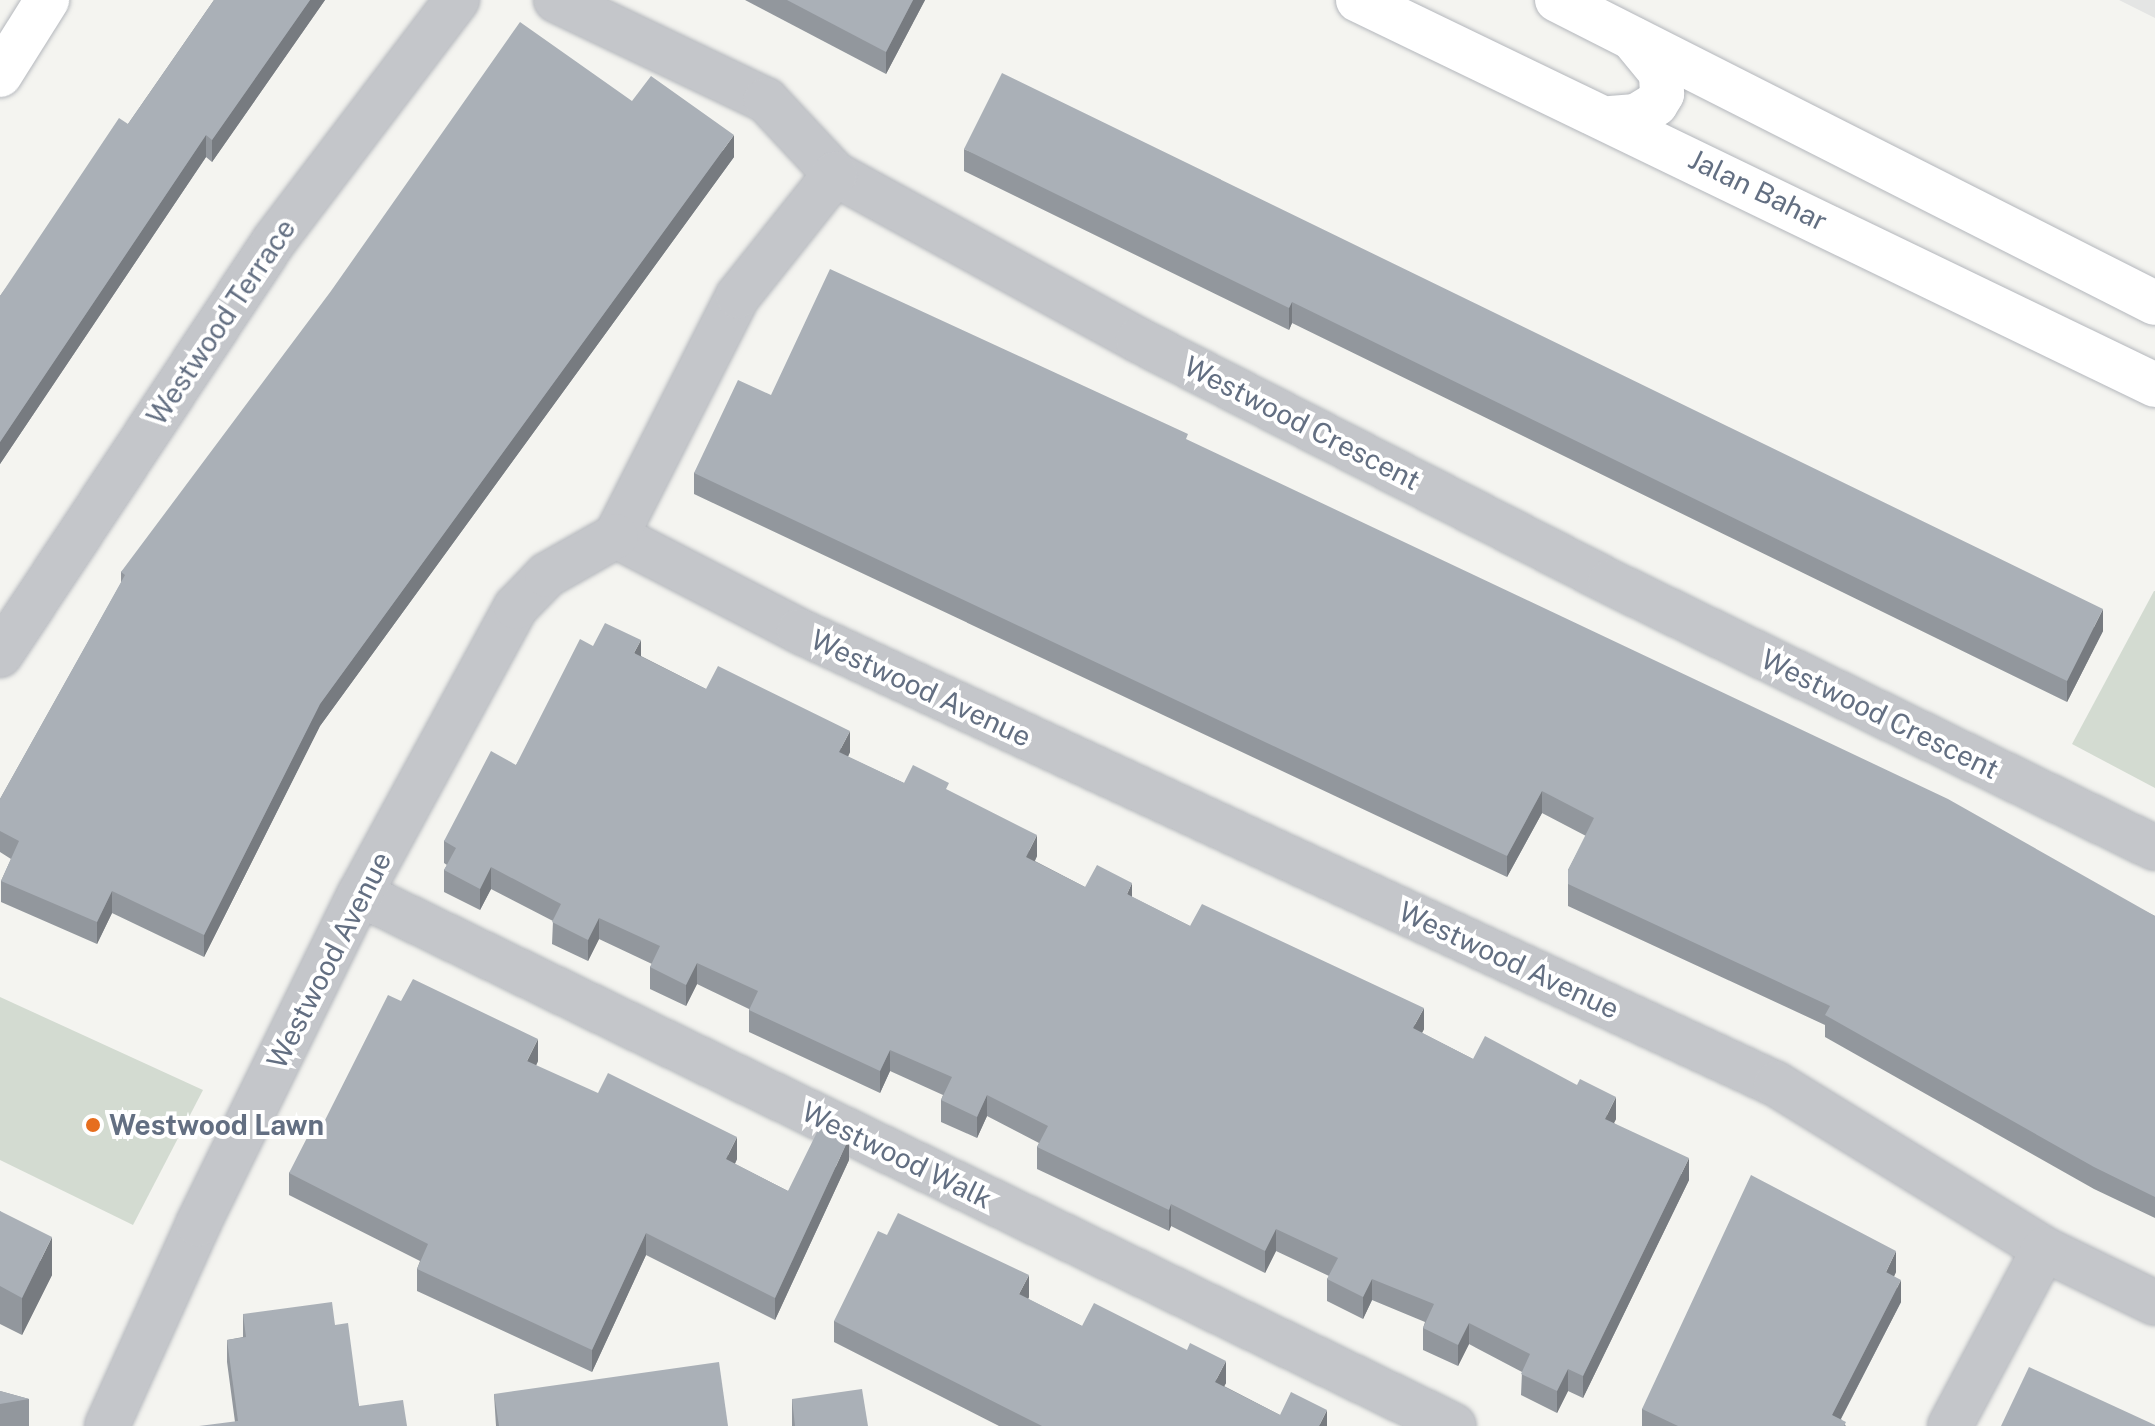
<!DOCTYPE html>
<html>
<head>
<meta charset="utf-8">
<style>
  body { margin:0 }
  #map { position:relative; width:2155px; height:1426px; overflow:hidden; background:#f4f4f0; font-family:"Public Sans",sans-serif }
  div>[style] { position:absolute }
  [style*='--x'] { left:calc(var(--x)*1px); top:calc(var(--y)*1px); width:calc(var(--w)*1px); rotate:calc(var(--a)*1deg) }
  .built>* { inset:0; background:#e4e5e4 }
  .green>* { inset:0; background:#d3dbd1 }
  .roads { filter:drop-shadow(0 0 2px #b4b7bc) drop-shadow(0 0 2px #b4b7bc) }
  .minor>* { height:44px; margin:-22px; padding:0 22px; transform-origin:22px; border-radius:22px; background:#c4c6ca }
  .major>* { height:44px; margin:-22px; padding:0 22px; transform-origin:22px; border-radius:22px; background:#fff }
  .highway>* { height:44px; margin:-22px; padding:0 22px; transform-origin:22px; border-radius:22px; background:#fff }
  .wall>* { inset:0; background:#92979d }
  .shaded-wall>* { inset:0; background:#777b80 }
  .building>* { inset:0; background:#aab0b7 }
  .dots>* { width:22px; height:22px; translate:-50% -50%; box-sizing:border-box; border:4px solid #fff; border-radius:50% }
  span { translate:-50% -50%; white-space:nowrap; text-align:center; line-height:1.15; -webkit-text-stroke:8px #fff; paint-order:stroke }
  .street-label { font-size:28px; color:#636f82 }
  .poi-label { font-size:28px; color:#636f82; font-weight:700 }
  .left { translate:0 -50%; text-align:left }
</style>
</head>
<body>
<div id="map">
  <div class="built">
    <div style="clip-path:polygon(2119px 0,2155px 0,2155px 18px)"></div>
  </div>
  <div class="green">
    <div style="clip-path:polygon(2154px 591px,2155px 591px,2155px 788px,2072px 744px)"></div>
    <div style="clip-path:polygon(0 997px,203px 1090px,133px 1225px,0 1160px)"></div>
  </div>
  <div class="roads">
    <div class="minor">
      <div style="--x:556;--y:0;--w:233;--a:25.5"></div>
      <div style="--x:766;--y:100;--w:101;--a:47"></div>
      <div style="--x:835;--y:174;--w:345;--a:28.7"></div>
      <div style="--x:1138;--y:340;--w:530;--a:27.14"></div>
      <div style="--x:1610;--y:582;--w:606;--a:26.02"></div>
      <div style="--x:616;--y:536;--w:206;--a:27.4"></div>
      <div style="--x:799;--y:631;--w:1077;--a:24.88"></div>
      <div style="--x:1776;--y:1084;--w:315;--a:31.6"></div>
      <div style="--x:2044;--y:1249;--w:123;--a:25.9"></div>
      <div style="--x:616;--y:536;--w:269;--a:-63.1"></div>
      <div style="--x:738;--y:296;--w:156;--a:-51.5"></div>
      <div style="--x:0;--y:655;--w:496;--a:-56.5"></div>
      <div style="--x:274;--y:241;--w:303;--a:-52.8"></div>
      <div style="--x:360;--y:894;--w:1216;--a:25.93"></div>
      <div style="--x:107;--y:1426;--w:222;--a:-65.7"></div>
      <div style="--x:198;--y:1224;--w:368;--a:-63.9"></div>
      <div style="--x:360;--y:894;--w:327;--a:-61.5"></div>
      <div style="--x:516;--y:607;--w:45;--a:-45.9"></div>
      <div style="--x:547;--y:575;--w:79;--a:-29.5"></div>
      <div style="--x:1950;--y:1426;--w:200;--a:-62"></div>
    </div>
    <div class="major">
      <div style="--x:1358;--y:0;--w:885;--a:25.78"></div>
      <div style="--x:1557;--y:0;--w:670;--a:26.87"></div>
      <div style="--x:1611;--y:118;--w:25;--a:-5"></div>
      <div style="--x:1636;--y:116;--w:23;--a:-31"></div>
      <div style="--x:1656;--y:104;--w:12;--a:-59"></div>
      <div style="--x:1662;--y:94;--w:21;--a:-93"></div>
      <div style="--x:1661;--y:73;--w:44;--a:-129.5"></div>
    </div>
    <div class="highway">
      <div style="--x:0;--y:75;--w:89;--a:-57.9"></div>
    </div>
  </div>
  <div class="wall">
    <div style="clip-path:polygon(214px 0,325px 0,212px 162px,206px 157px,0 464px,0 296px,128px 124px)"></div>
    <div style="clip-path:polygon(745px 0,925px 0,886px 74px)"></div>
    <div style="clip-path:polygon(632px 101px,734px 157px,320px 726px,204px 957px,112px 913px,97px 944px,1px 902px,1px 881px,11px 859px,0 852px,0 799px,121px 583px,121px 572px)"></div>
    <div style="clip-path:polygon(964px 149px,2103px 631px,2067px 702px,1292px 323px,1289px 330px,964px 171px)"></div>
    <div style="clip-path:polygon(771px 395px,1188px 441px,2155px 916px,2155px 1218px,2094px 1189px,1825px 1037px,1825px 1025px,1568px 906px,1568px 870px,1586px 836px,1542px 813px,1507px 877px,694px 494px,694px 473px)"></div>
    <div style="clip-path:polygon(593px 646px,641px 656px,706px 689px,850px 752px,848px 757px,904px 783px,949px 791px,1037px 856px,1035px 861px,1085px 887px,1132px 897px,1190px 926px,1424px 1029px,1422px 1033px,1473px 1059px,1616px 1119px,1614px 1123px,1689px 1180px,1583px 1398px,1568px 1391px,1557px 1413px,1521px 1395px,1522px 1372px,1469px 1344px,1458px 1366px,1423px 1350px,1423px 1328px,1425px 1322px,1372px 1300px,1363px 1319px,1327px 1301px,1327px 1279px,1329px 1276px,1276px 1251px,1265px 1273px,1171px 1226px,1169px 1231px,1037px 1169px,1037px 1147px,1039px 1143px,987px 1116px,977px 1138px,941px 1122px,941px 1100px,943px 1095px,890px 1071px,880px 1093px,749px 1032px,749px 1009px,697px 984px,686px 1006px,650px 989px,650px 967px,652px 964px,599px 939px,588px 961px,552px 944px,553px 921px,491px 889px,480px 910px,444px 892px,444px 870px,447px 865px,444px 863px,444px 841px,516px 765px)"></div>
    <div style="clip-path:polygon(538px 1061px,536px 1066px,737px 1159px,735px 1164px,788px 1191px,849px 1160px,775px 1320px,646px 1255px,592px 1372px,417px 1291px,417px 1269px,420px 1261px,289px 1195px,289px 1173px,319px 1132px)"></div>
    <div style="clip-path:polygon(0 1211px,52px 1275px,22px 1335px,0 1324px)"></div>
    <div style="clip-path:polygon(1896px 1272px,1894px 1276px,1901px 1302px,1841px 1419px,1846px 1426px,1642px 1426px,1642px 1409px)"></div>
    <div style="clip-path:polygon(1029px 1297px,1028px 1299px,1082px 1326px,1226px 1383px,1224px 1386px,1280px 1415px,1327px 1426px,999px 1426px,834px 1342px,834px 1321px)"></div>
    <div style="clip-path:polygon(243px 1314px,335px 1325px,359px 1406px,235px 1422px,227px 1362px,227px 1340px,243px 1337px)"></div>
    <div style="clip-path:polygon(0 1391px,29px 1399px,29px 1426px,0 1426px)"></div>
    <div style="clip-path:polygon(494px 1394px,728px 1426px,496px 1426px)"></div>
    <div style="clip-path:polygon(792px 1399px,868px 1426px,792px 1426px)"></div>
  </div>
  <div class="shaded-wall">
    <div style="clip-path:polygon(310px 0,325px 0,212px 162px,212px 140px)"></div>
    <div style="clip-path:polygon(913px 0,925px 0,886px 74px,886px 52px)"></div>
    <div style="clip-path:polygon(206px 135px,206px 157px,0 464px,0 442px)"></div>
    <div style="clip-path:polygon(734px 135px,734px 157px,320px 726px,204px 957px,204px 935px,320px 704px)"></div>
    <div style="clip-path:polygon(1292px 302px,1292px 323px,1289px 330px,1289px 308px)"></div>
    <div style="clip-path:polygon(2103px 609px,2103px 631px,2067px 702px,2067px 681px)"></div>
    <div style="clip-path:polygon(641px 640px,641px 662px,634px 653px)"></div>
    <div style="clip-path:polygon(850px 731px,850px 752px,839px 774px,839px 752px)"></div>
    <div style="clip-path:polygon(1542px 791px,1542px 813px,1507px 877px,1507px 856px)"></div>
    <div style="clip-path:polygon(1037px 835px,1037px 856px,1026px 878px,1026px 857px)"></div>
    <div style="clip-path:polygon(491px 867px,491px 889px,480px 910px,480px 889px)"></div>
    <div style="clip-path:polygon(1132px 883px,1132px 905px,1127px 894px)"></div>
    <div style="clip-path:polygon(112px 891px,112px 913px,97px 944px,97px 922px)"></div>
    <div style="clip-path:polygon(599px 918px,599px 939px,588px 961px,588px 940px)"></div>
    <div style="clip-path:polygon(697px 963px,697px 984px,686px 1006px,686px 985px)"></div>
    <div style="clip-path:polygon(1424px 1008px,1424px 1029px,1413px 1050px,1413px 1028px)"></div>
    <div style="clip-path:polygon(538px 1039px,538px 1061px,527px 1083px,527px 1061px)"></div>
    <div style="clip-path:polygon(890px 1050px,890px 1071px,880px 1093px,880px 1071px)"></div>
    <div style="clip-path:polygon(987px 1095px,987px 1116px,977px 1138px,977px 1117px)"></div>
    <div style="clip-path:polygon(1616px 1097px,1616px 1119px,1605px 1140px,1605px 1119px)"></div>
    <div style="clip-path:polygon(737px 1137px,737px 1159px,726px 1181px,726px 1159px)"></div>
    <div style="clip-path:polygon(849px 1138px,849px 1160px,775px 1320px,775px 1298px)"></div>
    <div style="clip-path:polygon(1689px 1158px,1689px 1180px,1583px 1398px,1583px 1376px)"></div>
    <div style="clip-path:polygon(1171px 1204px,1171px 1226px,1169px 1231px,1169px 1210px)"></div>
    <div style="clip-path:polygon(1276px 1229px,1276px 1251px,1265px 1273px,1265px 1251px)"></div>
    <div style="clip-path:polygon(646px 1233px,646px 1255px,592px 1372px,592px 1350px)"></div>
    <div style="clip-path:polygon(52px 1237px,52px 1275px,22px 1335px,22px 1298px)"></div>
    <div style="clip-path:polygon(1896px 1251px,1896px 1272px,1886px 1294px,1886px 1272px)"></div>
    <div style="clip-path:polygon(1029px 1275px,1029px 1297px,1019px 1316px,1019px 1294px)"></div>
    <div style="clip-path:polygon(1372px 1279px,1372px 1300px,1363px 1319px,1363px 1297px)"></div>
    <div style="clip-path:polygon(1901px 1280px,1901px 1302px,1837px 1426px,1832px 1415px)"></div>
    <div style="clip-path:polygon(1469px 1323px,1469px 1344px,1458px 1366px,1458px 1345px)"></div>
    <div style="clip-path:polygon(1226px 1361px,1226px 1383px,1215px 1404px,1215px 1382px)"></div>
    <div style="clip-path:polygon(1568px 1369px,1568px 1391px,1557px 1413px,1557px 1391px)"></div>
    <div style="clip-path:polygon(1327px 1410px,1327px 1426px,1319px 1426px)"></div>
  </div>
  <div class="building">
    <div style="clip-path:polygon(214px 0,310px 0,212px 140px,206px 135px,0 442px,0 296px,119px 118px,128px 124px)"></div>
    <div style="clip-path:polygon(787px 0,913px 0,886px 52px)"></div>
    <div style="clip-path:polygon(520px 22px,632px 101px,651px 76px,734px 135px,320px 704px,204px 935px,112px 891px,97px 922px,1px 881px,19px 841px,0 831px,0 799px,125px 575px,121px 572px,331px 291px)"></div>
    <div style="clip-path:polygon(1002px 73px,2103px 609px,2067px 681px,1292px 302px,1289px 308px,964px 149px)"></div>
    <div style="clip-path:polygon(830px 269px,1188px 434px,1186px 439px,1948px 799px,2155px 916px,2155px 1197px,2094px 1167px,1825px 1015px,1830px 1006px,1568px 884px,1568px 870px,1594px 818px,1542px 791px,1507px 856px,694px 473px,738px 380px,771px 395px)"></div>
    <div style="clip-path:polygon(605px 623px,641px 640px,634px 653px,706px 689px,718px 666px,850px 731px,839px 752px,904px 783px,913px 765px,949px 783px,946px 789px,1037px 835px,1026px 857px,1085px 887px,1097px 865px,1132px 883px,1127px 894px,1190px 926px,1202px 904px,1424px 1008px,1413px 1028px,1473px 1059px,1485px 1036px,1577px 1085px,1580px 1079px,1616px 1097px,1605px 1119px,1689px 1158px,1583px 1376px,1568px 1369px,1557px 1391px,1521px 1374px,1530px 1354px,1469px 1323px,1458px 1345px,1423px 1328px,1434px 1304px,1372px 1279px,1363px 1297px,1327px 1279px,1338px 1258px,1276px 1229px,1265px 1251px,1171px 1204px,1169px 1210px,1037px 1147px,1048px 1126px,987px 1095px,977px 1117px,941px 1100px,952px 1077px,890px 1050px,880px 1071px,749px 1010px,758px 991px,697px 963px,686px 985px,650px 967px,660px 946px,599px 918px,588px 940px,552px 922px,561px 904px,491px 867px,480px 889px,444px 870px,456px 848px,444px 841px,491px 751px,516px 765px,580px 639px,593px 646px)"></div>
    <div style="clip-path:polygon(413px 979px,538px 1039px,527px 1061px,598px 1093px,608px 1073px,737px 1137px,726px 1159px,788px 1191px,821px 1124px,849px 1138px,775px 1298px,646px 1233px,592px 1350px,417px 1269px,428px 1244px,289px 1173px,312px 1128px,319px 1132px,388px 995px,401px 1001px)"></div>
    <div style="clip-path:polygon(1751px 1175px,1896px 1251px,1886px 1272px,1901px 1280px,1832px 1415px,1846px 1422px,1844px 1426px,1678px 1426px,1642px 1409px)"></div>
    <div style="clip-path:polygon(0 1211px,52px 1237px,22px 1298px,0 1286px)"></div>
    <div style="clip-path:polygon(898px 1213px,1029px 1275px,1019px 1294px,1082px 1326px,1094px 1303px,1187px 1350px,1190px 1343px,1226px 1361px,1215px 1382px,1280px 1415px,1291px 1392px,1327px 1410px,1319px 1426px,1042px 1426px,834px 1321px,878px 1231px,887px 1235px)"></div>
    <div style="clip-path:polygon(332px 1302px,335px 1325px,348px 1323px,359px 1406px,403px 1400px,407px 1426px,199px 1426px,238px 1421px,227px 1340px,246px 1337px,243px 1314px)"></div>
    <div style="clip-path:polygon(719px 1362px,728px 1426px,499px 1426px,494px 1394px)"></div>
    <div style="clip-path:polygon(2029px 1367px,2155px 1425px,2155px 1426px,2001px 1426px)"></div>
    <div style="clip-path:polygon(862px 1389px,868px 1426px,795px 1426px,792px 1399px)"></div>
    <div style="clip-path:polygon(0 1391px,29px 1399px,0 1404px)"></div>
  </div>
  <div class="dots">
    <div style="left:93px;top:1125px;background:#e66e1e"></div>
  </div>
  <div class="street-label">
    <span style="left:1758px;top:190px;rotate:26deg">Jalan Bahar</span>
    <span style="left:221px;top:322px;rotate:-56deg">Westwood Terrace</span>
    <span style="left:1302px;top:423px;rotate:27deg">Westwood Crescent</span>
    <span style="left:921px;top:688px;rotate:25deg">Westwood Avenue</span>
    <span style="left:1880px;top:714px;rotate:26deg">Westwood Crescent</span>
    <span style="left:329px;top:960px;rotate:-63deg">Westwood Avenue</span>
    <span style="left:1509px;top:960px;rotate:25deg">Westwood Avenue</span>
    <span style="left:897px;top:1155px;rotate:26deg">Westwood Walk</span>
  </div>
  <div class="poi-label">
    <span class="left" style="left:109px;top:1125px">Westwood Lawn</span>
  </div>
</div>
</body>
</html>
